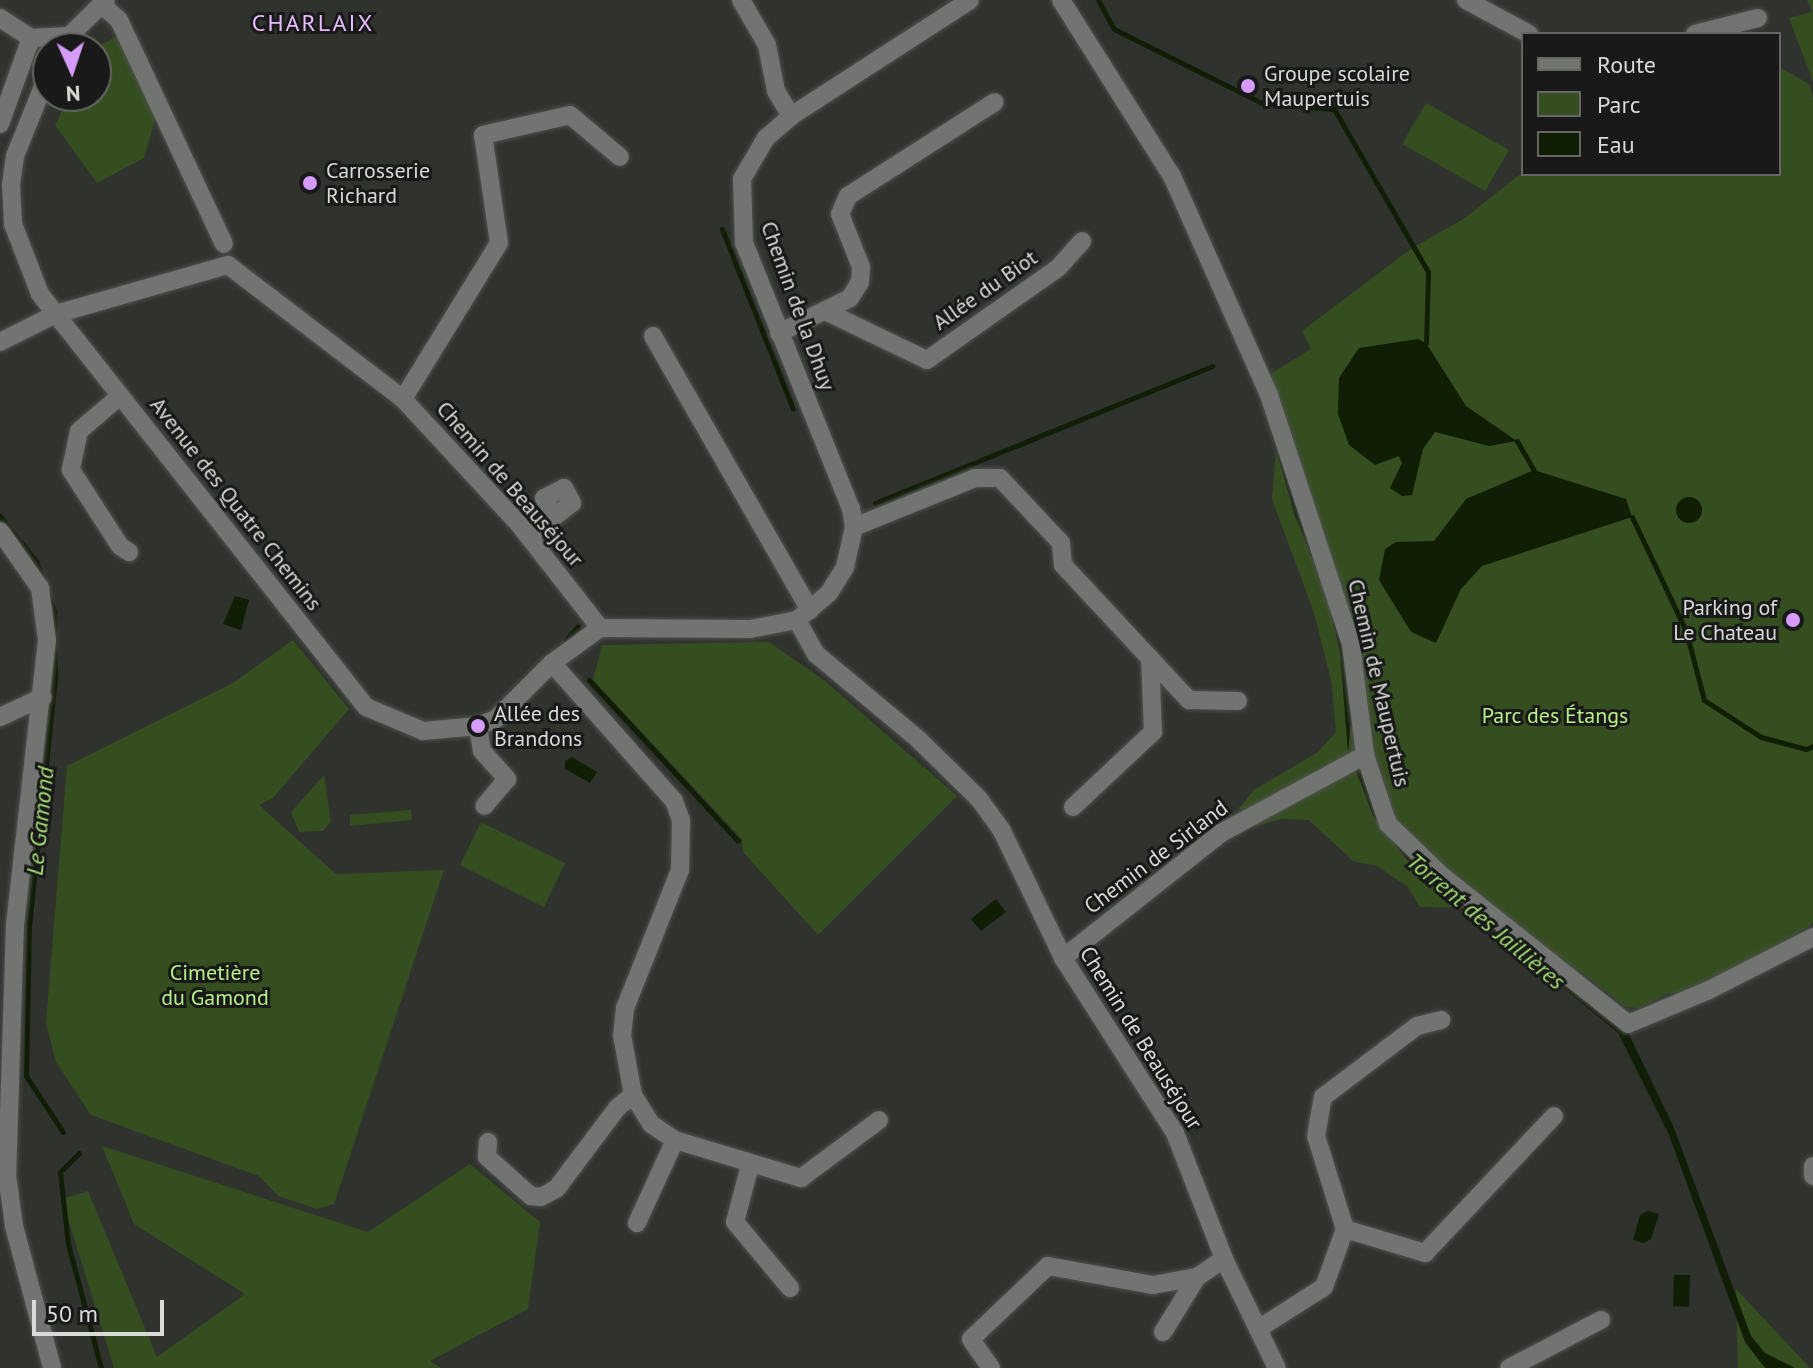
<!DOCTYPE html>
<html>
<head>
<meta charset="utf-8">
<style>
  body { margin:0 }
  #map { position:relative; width:1813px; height:1368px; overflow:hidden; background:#30322e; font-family:"PT Sans",sans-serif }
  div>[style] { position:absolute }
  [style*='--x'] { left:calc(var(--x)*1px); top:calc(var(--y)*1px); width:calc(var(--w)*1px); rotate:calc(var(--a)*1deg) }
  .green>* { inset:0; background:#354e20 }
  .water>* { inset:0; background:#111e06 }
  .round { border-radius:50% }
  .stream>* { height:5px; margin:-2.5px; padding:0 2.5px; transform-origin:2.5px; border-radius:2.5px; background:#111e06 }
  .roads { filter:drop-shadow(0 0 2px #4e504c) drop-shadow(0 0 2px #4e504c) }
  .minor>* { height:18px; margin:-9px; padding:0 9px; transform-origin:9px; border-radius:9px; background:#717470 }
  .dots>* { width:22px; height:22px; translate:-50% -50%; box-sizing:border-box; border:4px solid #181918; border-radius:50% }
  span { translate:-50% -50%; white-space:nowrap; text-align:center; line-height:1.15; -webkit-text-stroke:6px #181918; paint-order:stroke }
  .poi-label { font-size:22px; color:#d8dad7 }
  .left { translate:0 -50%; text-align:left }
  .right { translate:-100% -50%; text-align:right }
  .street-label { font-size:22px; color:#d8dad7 }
  .park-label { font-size:22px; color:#b5f087 }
  .neighbourhood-label { font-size:24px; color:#e6bcff; letter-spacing:2px }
  .water-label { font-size:24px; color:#a4de76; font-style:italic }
  .legend { position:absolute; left:1521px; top:32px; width:260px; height:144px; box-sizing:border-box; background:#181918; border:2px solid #656664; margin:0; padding:10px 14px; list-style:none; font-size:24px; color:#d8dad7 }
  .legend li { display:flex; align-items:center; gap:16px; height:40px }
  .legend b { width:40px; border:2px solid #656664 }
  .north { position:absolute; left:32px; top:32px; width:80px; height:80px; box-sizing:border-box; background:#181918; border:2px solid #656664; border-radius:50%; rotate:177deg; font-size:22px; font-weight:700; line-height:32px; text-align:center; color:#d8dad7 }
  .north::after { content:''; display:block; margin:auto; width:28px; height:36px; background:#d79bf9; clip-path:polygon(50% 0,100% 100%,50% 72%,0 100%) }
  .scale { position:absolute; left:32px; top:1300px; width:132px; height:36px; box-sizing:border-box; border:4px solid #d8dad7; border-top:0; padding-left:10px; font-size:24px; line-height:28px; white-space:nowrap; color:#d8dad7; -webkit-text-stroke:6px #181918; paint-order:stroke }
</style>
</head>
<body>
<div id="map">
  <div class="green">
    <div style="clip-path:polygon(1807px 0,1813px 0,1813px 82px,1789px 18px,1812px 12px)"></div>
    <div style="clip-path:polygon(120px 34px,156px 117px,144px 158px,97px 183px,55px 125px,70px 96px,96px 96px,96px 48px)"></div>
    <div style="clip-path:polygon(1779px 67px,1809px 84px,1813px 98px,1813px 923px,1758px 960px,1689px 994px,1669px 993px,1639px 1008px,1626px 1007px,1584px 974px,1470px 908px,1420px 907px,1408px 887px,1377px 866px,1353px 861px,1309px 820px,1281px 819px,1256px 826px,1239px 808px,1254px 790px,1318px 752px,1336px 732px,1331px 680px,1314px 613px,1272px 499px,1280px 402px,1270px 374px,1311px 349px,1302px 331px,1412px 248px,1465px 218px,1523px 172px,1779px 174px)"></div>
    <div style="clip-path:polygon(1426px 103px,1509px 150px,1485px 191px,1402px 144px)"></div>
    <div style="clip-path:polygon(293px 640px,349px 709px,273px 798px,259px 805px,336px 874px,444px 870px,334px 1204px,317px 1209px,278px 1196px,259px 1176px,91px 1115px,56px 1062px,46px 1023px,67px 766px,233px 683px)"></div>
    <div style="clip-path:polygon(769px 642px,825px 681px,957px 796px,818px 935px,743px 852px,742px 839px,593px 680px,602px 645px)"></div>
    <div style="clip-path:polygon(324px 775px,331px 822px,323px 831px,299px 832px,291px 812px)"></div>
    <div style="clip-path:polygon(411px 810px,412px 820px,350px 826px,350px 815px)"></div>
    <div style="clip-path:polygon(481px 822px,565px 863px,544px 907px,460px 865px)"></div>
    <div style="clip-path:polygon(102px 1146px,368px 1232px,470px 1164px,540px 1222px,528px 1309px,430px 1361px,441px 1368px,114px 1368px,62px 1199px,88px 1191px,157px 1357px,245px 1294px,134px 1224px)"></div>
    <div style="clip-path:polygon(1736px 1289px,1810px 1368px,1738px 1368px)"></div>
  </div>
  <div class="water">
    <div style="clip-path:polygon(1418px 339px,1426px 343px,1466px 406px,1517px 441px,1489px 446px,1435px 432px,1423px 449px,1412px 495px,1402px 496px,1390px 488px,1402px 463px,1399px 456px,1375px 465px,1349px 445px,1338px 414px,1339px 378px,1359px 348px)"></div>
    <div style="clip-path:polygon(1260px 395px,1343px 637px,1353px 704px,1348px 752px,1340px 652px,1326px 591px,1295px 516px)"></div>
    <div style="clip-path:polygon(1534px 470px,1626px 499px,1632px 517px,1482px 566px,1461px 589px,1436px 643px,1411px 632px,1379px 580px,1385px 549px,1396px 542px,1434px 541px,1466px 499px)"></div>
    <div class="round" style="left:1676px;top:497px;width:26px;height:26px"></div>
    <div style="clip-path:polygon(235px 596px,249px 600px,241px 630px,223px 624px)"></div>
    <div style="clip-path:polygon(572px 757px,597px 772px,590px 783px,565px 769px,565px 761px)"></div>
    <div style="clip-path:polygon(1360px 765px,1372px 798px,1496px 930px,1626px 1028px,1674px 1128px,1751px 1336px,1765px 1353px,1795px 1368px,1765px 1368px,1745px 1342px,1669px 1135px,1618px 1033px,1408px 861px,1373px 816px,1355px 768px)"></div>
    <div style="clip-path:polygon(996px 899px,1006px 912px,981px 931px,971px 919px)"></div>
    <div style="clip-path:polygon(1648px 1211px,1659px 1214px,1651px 1239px,1644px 1243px,1633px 1240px,1640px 1215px)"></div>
    <div style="clip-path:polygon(1674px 1275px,1690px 1275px,1689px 1307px,1673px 1306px)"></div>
  </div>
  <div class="stream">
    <div style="--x:1098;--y:0;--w:33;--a:61"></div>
    <div style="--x:1114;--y:29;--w:165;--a:26.6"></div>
    <div style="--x:1262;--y:103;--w:72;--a:4.8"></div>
    <div style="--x:1334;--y:109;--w:188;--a:60"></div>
    <div style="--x:1428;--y:272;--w:71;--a:91.6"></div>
    <div style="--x:722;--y:229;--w:193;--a:68.5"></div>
    <div style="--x:1517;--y:441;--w:34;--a:60"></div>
    <div style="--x:875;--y:503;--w:364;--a:-22.1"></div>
    <div style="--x:0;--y:516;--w:58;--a:51.3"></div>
    <div style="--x:36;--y:561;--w:53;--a:70.2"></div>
    <div style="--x:54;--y:611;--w:67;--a:89.1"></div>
    <div style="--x:55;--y:678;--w:247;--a:96"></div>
    <div style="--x:29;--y:924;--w:152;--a:91.1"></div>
    <div style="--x:26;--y:1076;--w:67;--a:56.5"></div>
    <div style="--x:1632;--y:517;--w:126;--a:64.7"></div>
    <div style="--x:1686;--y:631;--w:71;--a:75.4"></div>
    <div style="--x:1704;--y:700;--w:68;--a:33"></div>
    <div style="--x:1761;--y:737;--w:47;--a:14.9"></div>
    <div style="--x:1806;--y:749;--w:8;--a:-23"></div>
    <div style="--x:566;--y:640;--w:18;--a:-49"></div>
    <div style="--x:589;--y:680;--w:219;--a:47.2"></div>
    <div style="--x:79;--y:1153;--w:27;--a:135"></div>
    <div style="--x:60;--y:1172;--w:72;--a:83.7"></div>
    <div style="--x:68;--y:1244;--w:128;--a:75.1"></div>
  </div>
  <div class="roads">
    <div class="minor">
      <div style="--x:741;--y:0;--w:52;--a:60"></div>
      <div style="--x:767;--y:45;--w:47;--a:78.9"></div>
      <div style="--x:776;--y:91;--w:29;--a:59"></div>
      <div style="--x:1061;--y:0;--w:208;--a:57.8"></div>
      <div style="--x:1172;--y:176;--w:240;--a:66.1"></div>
      <div style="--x:1269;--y:395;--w:263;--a:71.8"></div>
      <div style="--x:1351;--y:645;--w:111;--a:82.7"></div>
      <div style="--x:1365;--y:755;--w:73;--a:71.6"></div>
      <div style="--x:1388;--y:824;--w:74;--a:43.9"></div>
      <div style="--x:1441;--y:875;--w:239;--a:38.5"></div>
      <div style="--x:1628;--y:1024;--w:86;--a:-22.7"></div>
      <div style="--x:1707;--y:991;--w:119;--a:-27"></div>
      <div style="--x:1466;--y:0;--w:72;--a:28.4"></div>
      <div style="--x:101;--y:4;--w:24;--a:42"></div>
      <div style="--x:119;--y:20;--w:247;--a:64.9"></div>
      <div style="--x:0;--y:18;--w:37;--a:33"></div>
      <div style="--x:31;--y:38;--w:33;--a:-3"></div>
      <div style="--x:1695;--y:34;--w:65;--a:-14.3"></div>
      <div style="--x:60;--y:45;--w:64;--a:-44.4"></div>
      <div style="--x:48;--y:74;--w:88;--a:111.9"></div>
      <div style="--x:15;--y:156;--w:29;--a:98"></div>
      <div style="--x:11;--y:185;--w:39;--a:87"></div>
      <div style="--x:13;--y:224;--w:75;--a:68.9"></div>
      <div style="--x:40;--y:294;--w:526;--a:51.71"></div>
      <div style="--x:366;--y:707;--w:62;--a:22.8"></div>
      <div style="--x:423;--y:731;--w:55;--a:-5.2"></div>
      <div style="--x:478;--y:726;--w:19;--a:-21"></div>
      <div style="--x:496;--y:719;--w:79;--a:-45"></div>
      <div style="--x:552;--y:663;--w:59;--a:-36.1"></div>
      <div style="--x:0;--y:124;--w:91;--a:-70.2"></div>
      <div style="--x:825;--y:311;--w:113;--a:25.7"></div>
      <div style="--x:927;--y:360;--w:160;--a:-35.1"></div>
      <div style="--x:1058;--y:268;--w:36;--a:-48"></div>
      <div style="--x:779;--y:333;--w:79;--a:-26.2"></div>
      <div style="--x:850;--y:298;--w:19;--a:-58"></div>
      <div style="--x:860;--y:282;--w:15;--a:-86"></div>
      <div style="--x:861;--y:267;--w:57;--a:-111.6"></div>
      <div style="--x:840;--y:214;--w:20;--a:-66"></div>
      <div style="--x:848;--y:196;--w:174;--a:-32.6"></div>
      <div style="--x:653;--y:336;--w:316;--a:60.2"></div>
      <div style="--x:0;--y:342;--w:63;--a:-26.6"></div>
      <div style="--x:56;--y:314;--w:179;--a:-15.9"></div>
      <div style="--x:228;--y:265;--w:220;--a:37.4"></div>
      <div style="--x:403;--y:399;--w:169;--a:47.2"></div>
      <div style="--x:518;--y:523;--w:133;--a:52"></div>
      <div style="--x:120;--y:396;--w:54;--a:139.5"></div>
      <div style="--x:79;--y:431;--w:40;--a:102"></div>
      <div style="--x:71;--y:470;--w:90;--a:57.2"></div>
      <div style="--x:120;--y:546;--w:11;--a:34"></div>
      <div style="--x:403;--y:399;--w:183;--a:-58.4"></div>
      <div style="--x:499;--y:243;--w:109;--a:-98.4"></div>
      <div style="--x:483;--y:135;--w:89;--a:-12.9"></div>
      <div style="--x:570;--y:115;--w:65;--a:40"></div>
      <div style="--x:854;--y:527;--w:131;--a:-22"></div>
      <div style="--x:975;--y:478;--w:25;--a:0"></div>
      <div style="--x:1000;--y:478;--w:89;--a:46.8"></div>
      <div style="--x:1061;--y:543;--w:22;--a:85"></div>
      <div style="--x:1063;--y:565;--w:185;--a:47"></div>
      <div style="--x:1189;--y:700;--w:49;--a:1.2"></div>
      <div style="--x:0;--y:531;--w:70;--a:54.9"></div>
      <div style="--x:40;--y:588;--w:52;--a:82.3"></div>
      <div style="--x:47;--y:640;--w:286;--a:96.4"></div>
      <div style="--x:15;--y:924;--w:251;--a:91.8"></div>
      <div style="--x:7;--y:1175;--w:51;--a:82.2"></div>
      <div style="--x:14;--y:1226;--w:147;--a:75"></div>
      <div style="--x:529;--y:536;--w:54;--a:-37.5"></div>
      <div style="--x:572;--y:503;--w:17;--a:-118"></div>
      <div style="--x:564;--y:488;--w:22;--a:153"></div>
      <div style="--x:544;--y:498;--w:18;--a:63"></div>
      <div style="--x:797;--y:620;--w:39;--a:61"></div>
      <div style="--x:816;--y:654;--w:133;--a:39.8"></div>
      <div style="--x:918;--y:739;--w:86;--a:44.5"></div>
      <div style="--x:979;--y:799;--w:39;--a:54"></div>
      <div style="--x:1002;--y:831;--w:141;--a:64.3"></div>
      <div style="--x:1063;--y:958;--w:208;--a:57.4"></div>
      <div style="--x:1175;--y:1133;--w:135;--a:68.7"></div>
      <div style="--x:1224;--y:1259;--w:121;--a:64.1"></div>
      <div style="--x:600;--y:628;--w:150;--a:0.4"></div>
      <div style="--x:750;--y:629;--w:48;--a:-10.8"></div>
      <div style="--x:797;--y:620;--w:42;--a:-40.2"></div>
      <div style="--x:829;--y:593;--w:31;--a:-58"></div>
      <div style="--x:845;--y:567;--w:41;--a:-77.3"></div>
      <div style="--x:854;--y:527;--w:18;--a:-99"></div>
      <div style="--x:851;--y:509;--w:287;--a:-111.9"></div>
      <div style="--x:744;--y:243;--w:64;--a:-91.8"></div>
      <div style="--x:742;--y:179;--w:48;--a:-59.7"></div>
      <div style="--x:766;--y:138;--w:33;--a:-41"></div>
      <div style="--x:791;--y:116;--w:213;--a:-32.9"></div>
      <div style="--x:552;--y:663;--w:184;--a:48.5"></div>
      <div style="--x:674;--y:801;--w:20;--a:70"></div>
      <div style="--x:681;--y:820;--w:50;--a:91.1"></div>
      <div style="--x:680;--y:870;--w:149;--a:111.7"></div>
      <div style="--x:625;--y:1008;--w:27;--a:96"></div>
      <div style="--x:622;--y:1035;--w:61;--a:79.6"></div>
      <div style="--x:633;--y:1095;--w:34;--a:58"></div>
      <div style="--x:651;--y:1124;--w:29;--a:34"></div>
      <div style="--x:675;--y:1140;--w:132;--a:16.8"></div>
      <div style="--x:801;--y:1178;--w:97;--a:-36.6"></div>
      <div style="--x:0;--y:717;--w:47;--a:-24.9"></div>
      <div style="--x:478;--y:726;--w:25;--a:81"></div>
      <div style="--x:482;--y:751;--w:38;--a:48"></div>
      <div style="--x:507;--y:779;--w:35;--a:130"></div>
      <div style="--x:1073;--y:807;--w:110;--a:-43.2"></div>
      <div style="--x:1153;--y:732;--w:74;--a:-92.3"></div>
      <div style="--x:1063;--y:958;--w:201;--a:-38.3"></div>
      <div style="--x:1221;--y:833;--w:164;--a:-28.4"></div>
      <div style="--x:488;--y:1142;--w:15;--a:94"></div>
      <div style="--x:487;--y:1157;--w:59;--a:41.6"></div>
      <div style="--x:531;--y:1196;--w:10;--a:6"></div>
      <div style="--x:541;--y:1197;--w:18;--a:-29"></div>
      <div style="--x:557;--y:1188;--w:100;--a:-53.1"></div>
      <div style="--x:617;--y:1108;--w:21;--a:-39"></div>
      <div style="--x:750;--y:1165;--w:59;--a:104.7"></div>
      <div style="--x:735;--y:1222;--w:86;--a:50.2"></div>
      <div style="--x:1813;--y:1166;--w:10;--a:90"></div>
      <div style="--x:637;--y:1223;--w:91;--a:-65.4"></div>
      <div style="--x:1345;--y:1229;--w:84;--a:16.7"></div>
      <div style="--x:1425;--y:1253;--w:188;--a:-46.7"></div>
      <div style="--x:1258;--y:1329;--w:78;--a:-32.5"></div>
      <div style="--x:1324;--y:1287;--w:62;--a:-70.1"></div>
      <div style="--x:1345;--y:1229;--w:97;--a:-107.3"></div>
      <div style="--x:1316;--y:1136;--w:40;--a:-80"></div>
      <div style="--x:1323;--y:1097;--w:118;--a:-37.1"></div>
      <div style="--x:1417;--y:1026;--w:25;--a:-14"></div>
      <div style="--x:1163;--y:1332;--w:65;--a:-58.3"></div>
      <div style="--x:991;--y:1368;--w:35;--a:-125"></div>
      <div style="--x:971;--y:1339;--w:106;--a:-43.5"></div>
      <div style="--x:1048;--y:1266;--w:107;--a:10.3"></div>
      <div style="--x:1153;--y:1285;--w:45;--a:-10.3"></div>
      <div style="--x:1197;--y:1277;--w:32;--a:-34"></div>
      <div style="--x:1509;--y:1368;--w:104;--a:-27.6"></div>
    </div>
  </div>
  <div class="dots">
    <div style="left:1248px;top:86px;background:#d79bf9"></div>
    <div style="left:310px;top:183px;background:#d79bf9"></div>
    <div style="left:1793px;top:620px;background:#d79bf9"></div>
    <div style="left:478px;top:726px;background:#d79bf9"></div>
  </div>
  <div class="poi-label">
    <span class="left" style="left:1264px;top:86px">Groupe scolaire<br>Maupertuis</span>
    <span class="left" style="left:326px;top:183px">Carrosserie<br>Richard</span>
    <span class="right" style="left:1777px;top:620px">Parking of<br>Le Chateau</span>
    <span class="left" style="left:494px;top:726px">Allée des<br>Brandons</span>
  </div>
  <div class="street-label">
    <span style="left:985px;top:290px;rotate:-35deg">Allée du Biot</span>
    <span style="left:798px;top:306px;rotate:70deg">Chemin de la Dhuy</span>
    <span style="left:510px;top:484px;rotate:49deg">Chemin de Beauséjour</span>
    <span style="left:236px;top:504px;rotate:52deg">Avenue des Quatre Chemins</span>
    <span style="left:1379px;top:683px;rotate:77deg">Chemin de Maupertuis</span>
    <span style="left:1156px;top:857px;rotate:-37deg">Chemin de Sirland</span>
    <span style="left:1141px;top:1038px;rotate:58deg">Chemin de Beauséjour</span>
  </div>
  <div class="park-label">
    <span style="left:1555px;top:716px">Parc des Étangs</span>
    <span style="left:215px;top:985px">Cimetière<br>du Gamond</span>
  </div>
  <div class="neighbourhood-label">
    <span style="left:313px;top:23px">CHARLAIX</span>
  </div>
  <div class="water-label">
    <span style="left:40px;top:821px;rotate:-84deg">Le Gamond</span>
    <span style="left:1486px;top:921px;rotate:40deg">Torrent des Jaillières</span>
  </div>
  <ul class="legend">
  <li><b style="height:10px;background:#717470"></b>Route</li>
  <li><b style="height:22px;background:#354e20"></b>Parc</li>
  <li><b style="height:22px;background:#111e06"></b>Eau</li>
  </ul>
  <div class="north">N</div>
  <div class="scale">50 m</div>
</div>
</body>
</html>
